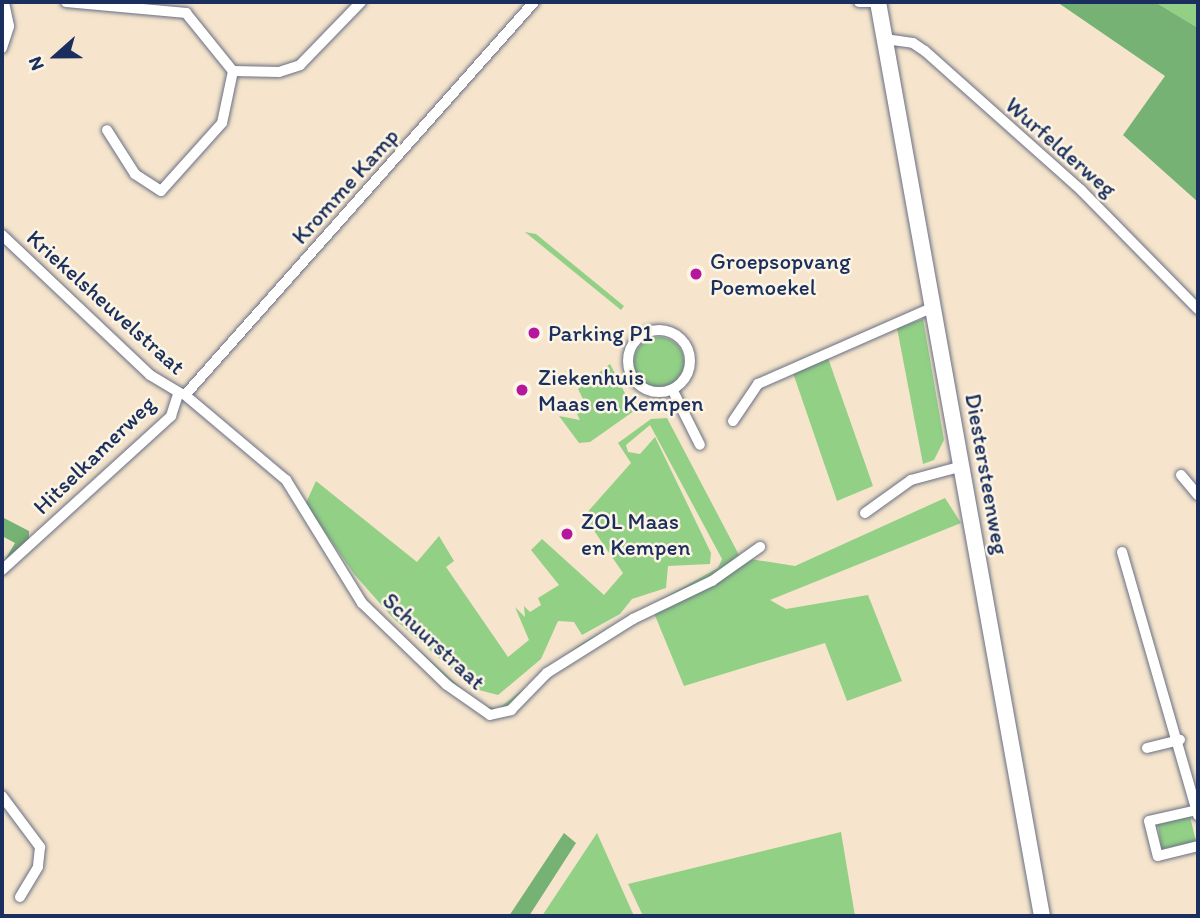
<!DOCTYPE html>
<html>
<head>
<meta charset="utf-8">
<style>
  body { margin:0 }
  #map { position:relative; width:1200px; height:918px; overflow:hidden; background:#f6e5cc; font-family:Itim,sans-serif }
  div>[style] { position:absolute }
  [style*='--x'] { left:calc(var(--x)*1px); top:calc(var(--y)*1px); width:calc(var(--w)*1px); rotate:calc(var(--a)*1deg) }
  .green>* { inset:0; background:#92d086 }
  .round { border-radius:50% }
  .forest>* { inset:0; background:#75b273 }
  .roads { filter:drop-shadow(0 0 2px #686f84) drop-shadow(0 0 2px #686f84) }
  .street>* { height:10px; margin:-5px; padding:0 5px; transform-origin:5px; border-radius:5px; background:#fff }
  .street>.ring { margin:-5px; padding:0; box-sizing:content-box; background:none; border:10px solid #fff; border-radius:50% }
  .secondary>* { height:16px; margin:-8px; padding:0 8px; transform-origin:8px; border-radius:8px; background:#fff }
  .dots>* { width:19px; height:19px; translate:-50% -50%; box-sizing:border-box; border:4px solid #fcf5e5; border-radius:50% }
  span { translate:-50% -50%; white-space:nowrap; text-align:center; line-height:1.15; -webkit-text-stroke:5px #fcf5e5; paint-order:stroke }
  .street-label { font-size:23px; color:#1b2f5e }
  .poi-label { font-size:23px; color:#1b2f5e }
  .left { translate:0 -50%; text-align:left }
  .frame { position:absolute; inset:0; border:4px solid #1b2f5e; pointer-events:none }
  .north { position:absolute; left:21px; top:21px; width:70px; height:70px; -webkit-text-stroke:5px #fcf5e5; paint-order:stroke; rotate:249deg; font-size:19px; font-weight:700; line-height:28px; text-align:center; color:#1b2f5e }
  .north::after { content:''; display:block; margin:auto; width:24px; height:32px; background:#1b2f5e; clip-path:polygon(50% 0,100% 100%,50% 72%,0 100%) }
</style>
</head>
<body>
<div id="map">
  <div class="green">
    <div style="clip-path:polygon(1155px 2px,1198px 2px,1198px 28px)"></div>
    <div style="clip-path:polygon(525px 232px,536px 234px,624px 306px,621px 310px)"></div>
    <div style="clip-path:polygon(923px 319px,944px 440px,934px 460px,923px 464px,897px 328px)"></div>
    <div class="round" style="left:634px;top:337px;width:50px;height:50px"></div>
    <div style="clip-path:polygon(828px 358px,873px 486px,837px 501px,793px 373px)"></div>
    <div style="clip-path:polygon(610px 364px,634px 411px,590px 442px,579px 443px,559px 416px,580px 420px,576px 412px,586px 405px,578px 389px)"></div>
    <div style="clip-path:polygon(evenodd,667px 418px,739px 555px,711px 578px,636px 614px,544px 671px,500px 713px,476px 706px,366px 605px,345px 580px,305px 505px,316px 481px,417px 562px,439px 536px,454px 561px,446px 567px,508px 657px,529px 640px,515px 607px,525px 617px,524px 606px,530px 612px,541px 605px,538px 598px,559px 585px,531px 550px,542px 539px,604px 595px,623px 573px,584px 516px,631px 463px,618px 443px,651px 419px,667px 418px,650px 425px,722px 559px,718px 568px,581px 644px,498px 709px,480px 705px,370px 606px,309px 509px,354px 574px,393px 618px,475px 689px,498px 695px,541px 659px,558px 621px,574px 622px,582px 635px,620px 614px,632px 599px,666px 588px,668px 566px,710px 564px,711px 553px,655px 437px,640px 454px,628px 452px,626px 445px,650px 425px)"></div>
    <div style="clip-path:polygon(945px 498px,961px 523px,770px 600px,786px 609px,868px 595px,902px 681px,847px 701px,825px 643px,684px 686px,654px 613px,750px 559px,795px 566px)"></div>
    <div style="clip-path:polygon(1190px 816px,1196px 842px,1161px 849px,1158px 824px)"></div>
    <div style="clip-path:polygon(841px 832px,855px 916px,643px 916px,628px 884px)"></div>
    <div style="clip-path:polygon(597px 833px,634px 916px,542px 916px)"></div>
  </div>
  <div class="forest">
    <div style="clip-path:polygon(1057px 2px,1155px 2px,1198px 28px,1198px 202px,1123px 135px,1165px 76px)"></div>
    <div style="clip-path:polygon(2px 517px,29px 531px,29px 542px,2px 565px,15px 543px,2px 536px)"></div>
    <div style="clip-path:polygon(564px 833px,576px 843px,529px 916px,509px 916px)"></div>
  </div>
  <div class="roads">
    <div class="street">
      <div style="--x:66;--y:2;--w:121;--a:5.2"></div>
      <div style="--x:186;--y:13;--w:75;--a:51"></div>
      <div style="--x:233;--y:71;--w:53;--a:101.9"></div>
      <div style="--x:222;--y:123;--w:91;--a:131.9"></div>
      <div style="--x:161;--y:191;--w:31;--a:-147"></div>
      <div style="--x:135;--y:174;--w:52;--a:-122.5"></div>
      <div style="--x:859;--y:2;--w:18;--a:0"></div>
      <div style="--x:885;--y:39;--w:28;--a:8"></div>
      <div style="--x:913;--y:43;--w:14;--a:34"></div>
      <div style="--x:925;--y:51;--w:209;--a:41.7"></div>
      <div style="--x:1081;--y:190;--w:167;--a:45.5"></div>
      <div style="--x:2;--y:48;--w:23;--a:-72"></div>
      <div style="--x:9;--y:26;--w:25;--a:-102"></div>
      <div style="--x:233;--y:71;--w:46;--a:1.2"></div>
      <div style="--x:279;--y:72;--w:22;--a:-18"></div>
      <div style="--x:300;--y:65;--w:88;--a:-45.9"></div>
      <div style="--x:2;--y:235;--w:204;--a:43.4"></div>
      <div style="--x:150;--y:375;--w:37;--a:31"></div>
      <div class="ring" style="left:628px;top:330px;width:52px;height:52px"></div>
      <div style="--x:673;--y:391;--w:60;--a:63.4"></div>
      <div style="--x:185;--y:395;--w:132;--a:40.1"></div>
      <div style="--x:286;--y:480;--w:145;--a:58.3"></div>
      <div style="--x:362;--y:603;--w:118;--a:44"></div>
      <div style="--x:447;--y:685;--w:52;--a:34.9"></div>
      <div style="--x:490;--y:715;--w:22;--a:-13"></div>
      <div style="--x:511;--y:710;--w:52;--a:-45.8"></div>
      <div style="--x:547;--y:673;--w:102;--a:-32.1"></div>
      <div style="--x:633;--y:619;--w:88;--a:-25.7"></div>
      <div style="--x:712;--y:581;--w:59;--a:-35.3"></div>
      <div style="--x:185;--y:395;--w:526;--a:-48.39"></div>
      <div style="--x:733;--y:421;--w:45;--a:-56"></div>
      <div style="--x:758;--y:384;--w:191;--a:-23.7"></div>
      <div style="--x:1181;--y:475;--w:26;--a:50"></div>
      <div style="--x:865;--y:513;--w:57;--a:-35.7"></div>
      <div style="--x:911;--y:480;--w:54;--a:-15.1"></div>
      <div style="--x:1122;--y:552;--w:274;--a:73.9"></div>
      <div style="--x:2;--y:570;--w:229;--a:-42.3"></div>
      <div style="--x:171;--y:416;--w:23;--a:-72"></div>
      <div style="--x:1147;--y:748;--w:34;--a:-14"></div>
      <div style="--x:2;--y:796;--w:64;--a:53.3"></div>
      <div style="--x:40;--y:847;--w:20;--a:96"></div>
      <div style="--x:38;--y:867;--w:35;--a:121"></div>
      <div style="--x:1197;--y:810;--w:49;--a:167.1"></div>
      <div style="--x:1149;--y:821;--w:36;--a:76"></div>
      <div style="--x:1158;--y:856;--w:41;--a:-14"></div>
    </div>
    <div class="secondary">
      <div style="--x:878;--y:2;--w:929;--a:79.83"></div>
    </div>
  </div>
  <div class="dots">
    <div style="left:696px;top:274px;background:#b5179e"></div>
    <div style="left:534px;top:333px;background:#b5179e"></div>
    <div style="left:522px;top:390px;background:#b5179e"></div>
    <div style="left:567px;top:534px;background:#b5179e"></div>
  </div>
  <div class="street-label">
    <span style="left:1061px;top:147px;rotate:41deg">Wurfelderweg</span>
    <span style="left:345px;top:186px;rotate:-48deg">Kromme Kamp</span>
    <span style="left:106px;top:302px;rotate:42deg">Kriekelsheuvelstraat</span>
    <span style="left:94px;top:455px;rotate:-44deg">Hitselkamerweg</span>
    <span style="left:987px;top:474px;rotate:80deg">Diestersteenweg</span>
    <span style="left:434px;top:641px;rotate:43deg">Schuurstraat</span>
  </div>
  <div class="poi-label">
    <span class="left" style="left:710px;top:274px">Groepsopvang<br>Poemoekel</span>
    <span class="left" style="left:548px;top:333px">Parking P1</span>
    <span class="left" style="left:538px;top:390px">Ziekenhuis<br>Maas en Kempen</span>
    <span class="left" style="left:581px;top:534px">ZOL Maas<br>en Kempen</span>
  </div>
  <div class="frame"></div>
  <div class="north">N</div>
</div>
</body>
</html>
